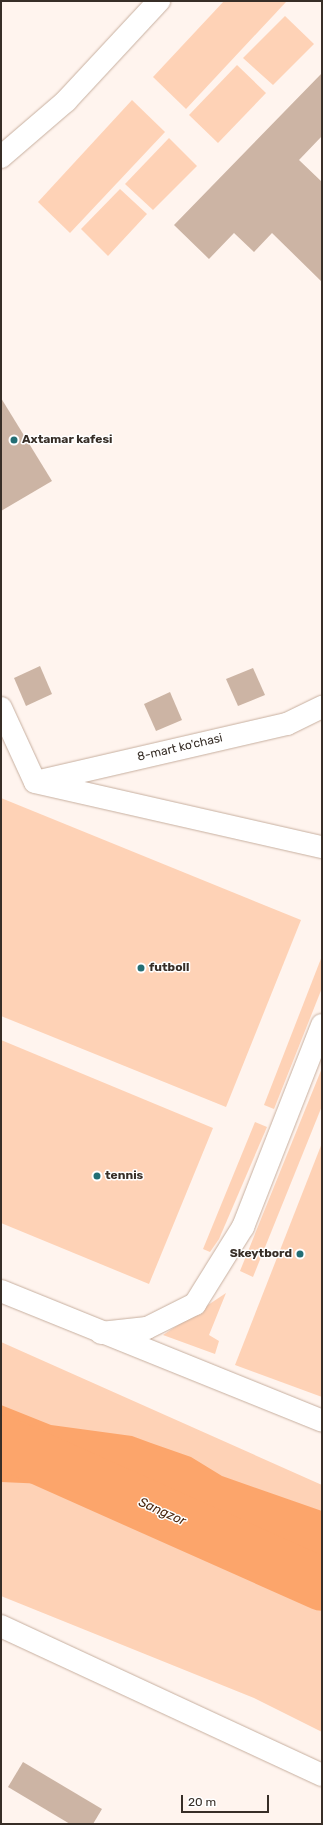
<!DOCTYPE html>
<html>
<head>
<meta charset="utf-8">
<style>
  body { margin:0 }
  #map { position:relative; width:323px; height:1825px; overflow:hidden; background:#fff4ee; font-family:Rubik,sans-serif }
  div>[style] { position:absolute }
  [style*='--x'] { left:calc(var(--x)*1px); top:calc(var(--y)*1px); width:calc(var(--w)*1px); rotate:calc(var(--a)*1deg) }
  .green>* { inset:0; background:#fed2b6 }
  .water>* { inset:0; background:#fca56b }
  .river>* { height:53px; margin:-26.5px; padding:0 26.5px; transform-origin:26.5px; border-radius:26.5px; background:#fca56b }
  .building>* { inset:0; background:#ccb4a4 }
  .roads { filter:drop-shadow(0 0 1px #c7af9f) drop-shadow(0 0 1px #c7af9f) }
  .minor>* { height:22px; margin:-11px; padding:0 11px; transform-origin:11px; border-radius:11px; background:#fff }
  .major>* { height:22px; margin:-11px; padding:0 11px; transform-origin:11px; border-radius:11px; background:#fff }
  .dots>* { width:11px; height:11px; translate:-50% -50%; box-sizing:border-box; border:2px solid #fff; border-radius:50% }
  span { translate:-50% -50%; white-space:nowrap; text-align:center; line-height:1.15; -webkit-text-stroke:3px #fff; paint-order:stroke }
  .poi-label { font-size:12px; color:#372e27; font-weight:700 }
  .left { translate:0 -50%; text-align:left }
  .right { translate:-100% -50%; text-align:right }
  .street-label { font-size:12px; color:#372e27 }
  .water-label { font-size:13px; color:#4c2911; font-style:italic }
  .frame { position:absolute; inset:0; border:2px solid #372e27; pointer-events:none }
  .scale { position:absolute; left:181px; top:1795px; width:88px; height:18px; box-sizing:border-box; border:2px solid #372e27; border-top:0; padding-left:5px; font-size:12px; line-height:14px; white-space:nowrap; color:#372e27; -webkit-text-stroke:3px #fff; paint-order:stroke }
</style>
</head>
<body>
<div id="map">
  <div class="green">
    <div style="clip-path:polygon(224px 1px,286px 2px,186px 109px,153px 77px)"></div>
    <div style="clip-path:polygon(285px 16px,314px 44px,273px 85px,243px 58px)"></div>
    <div style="clip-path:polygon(237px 65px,266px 93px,218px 143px,189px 115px)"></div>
    <div style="clip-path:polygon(132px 100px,165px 132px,70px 233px,38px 202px)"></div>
    <div style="clip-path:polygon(169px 138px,197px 166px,153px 210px,125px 184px)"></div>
    <div style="clip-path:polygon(120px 189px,147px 214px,108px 256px,81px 229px)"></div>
    <div style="clip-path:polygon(1px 798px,301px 920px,226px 1107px,1px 1016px)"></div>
    <div style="clip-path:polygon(322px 956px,322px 988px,274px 1109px,264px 1105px)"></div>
    <div style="clip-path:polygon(1px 1040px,213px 1128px,149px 1284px,1px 1223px)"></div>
    <div style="clip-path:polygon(322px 1068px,322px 1106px,253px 1277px,240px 1271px)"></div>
    <div style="clip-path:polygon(255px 1122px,267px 1127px,219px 1239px,210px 1252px,203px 1249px)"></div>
    <div style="clip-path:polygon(322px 1143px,322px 1397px,235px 1365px)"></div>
    <div style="clip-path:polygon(226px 1293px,209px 1335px,219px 1341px,215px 1354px,163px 1335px)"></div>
    <div style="clip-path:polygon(1px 1342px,322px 1485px,322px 1732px,254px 1698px,1px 1596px)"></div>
  </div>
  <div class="water">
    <div style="clip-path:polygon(1px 1405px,51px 1425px,132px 1436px,151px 1443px,191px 1457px,222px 1476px,322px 1511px,322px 1557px,135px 1488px,1px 1482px)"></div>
  </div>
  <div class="river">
    <div style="--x:1;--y:1441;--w:351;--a:24"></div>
  </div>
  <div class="building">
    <div style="clip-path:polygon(322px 73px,322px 136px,299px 160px,322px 182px,322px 282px,272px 233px,254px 252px,234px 233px,209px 259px,174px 225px)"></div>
    <div style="clip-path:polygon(1px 398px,52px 481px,1px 511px)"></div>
    <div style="clip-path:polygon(40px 666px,52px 694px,26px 706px,14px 678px)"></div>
    <div style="clip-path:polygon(253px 668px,265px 695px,238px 706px,226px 679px)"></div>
    <div style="clip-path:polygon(170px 692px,182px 720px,156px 731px,144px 704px)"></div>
    <div style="clip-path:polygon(23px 1762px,102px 1809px,93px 1824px,70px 1824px,8px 1787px)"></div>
  </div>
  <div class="roads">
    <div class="minor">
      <div style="--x:1;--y:708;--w:81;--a:65.3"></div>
      <div style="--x:35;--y:782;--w:294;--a:12.8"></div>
      <div style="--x:40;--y:781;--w:253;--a:-13"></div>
      <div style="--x:287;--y:724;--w:39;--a:-26"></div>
      <div style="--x:1;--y:1291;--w:346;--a:22"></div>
      <div style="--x:101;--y:1333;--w:46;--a:-6.2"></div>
      <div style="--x:147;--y:1328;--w:54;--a:-26.6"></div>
      <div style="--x:195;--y:1304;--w:91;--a:-58.1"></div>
      <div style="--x:243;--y:1227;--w:217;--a:-68.6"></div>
      <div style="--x:1;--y:1626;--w:354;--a:24.9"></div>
    </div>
    <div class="major">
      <div style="--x:1;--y:157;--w:86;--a:-40.7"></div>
      <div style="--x:66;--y:101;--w:137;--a:-47.1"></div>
    </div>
  </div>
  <div class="dots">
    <div style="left:14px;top:440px;background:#236e74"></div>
    <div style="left:141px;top:968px;background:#236e74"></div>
    <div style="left:97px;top:1176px;background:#236e74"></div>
    <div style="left:300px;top:1254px;background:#236e74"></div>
  </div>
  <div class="poi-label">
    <span class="left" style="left:22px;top:440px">Axtamar kafesi</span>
    <span class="left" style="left:149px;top:968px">futboll</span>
    <span class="left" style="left:105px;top:1176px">tennis</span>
    <span class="right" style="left:292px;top:1254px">Skeytbord</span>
  </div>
  <div class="street-label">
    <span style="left:180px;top:748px;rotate:-13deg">8-mart ko'chasi</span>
  </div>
  <div class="water-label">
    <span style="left:162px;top:1512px;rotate:24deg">Sangzor</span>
  </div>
  <div class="frame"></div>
  <div class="scale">20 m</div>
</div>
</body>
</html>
